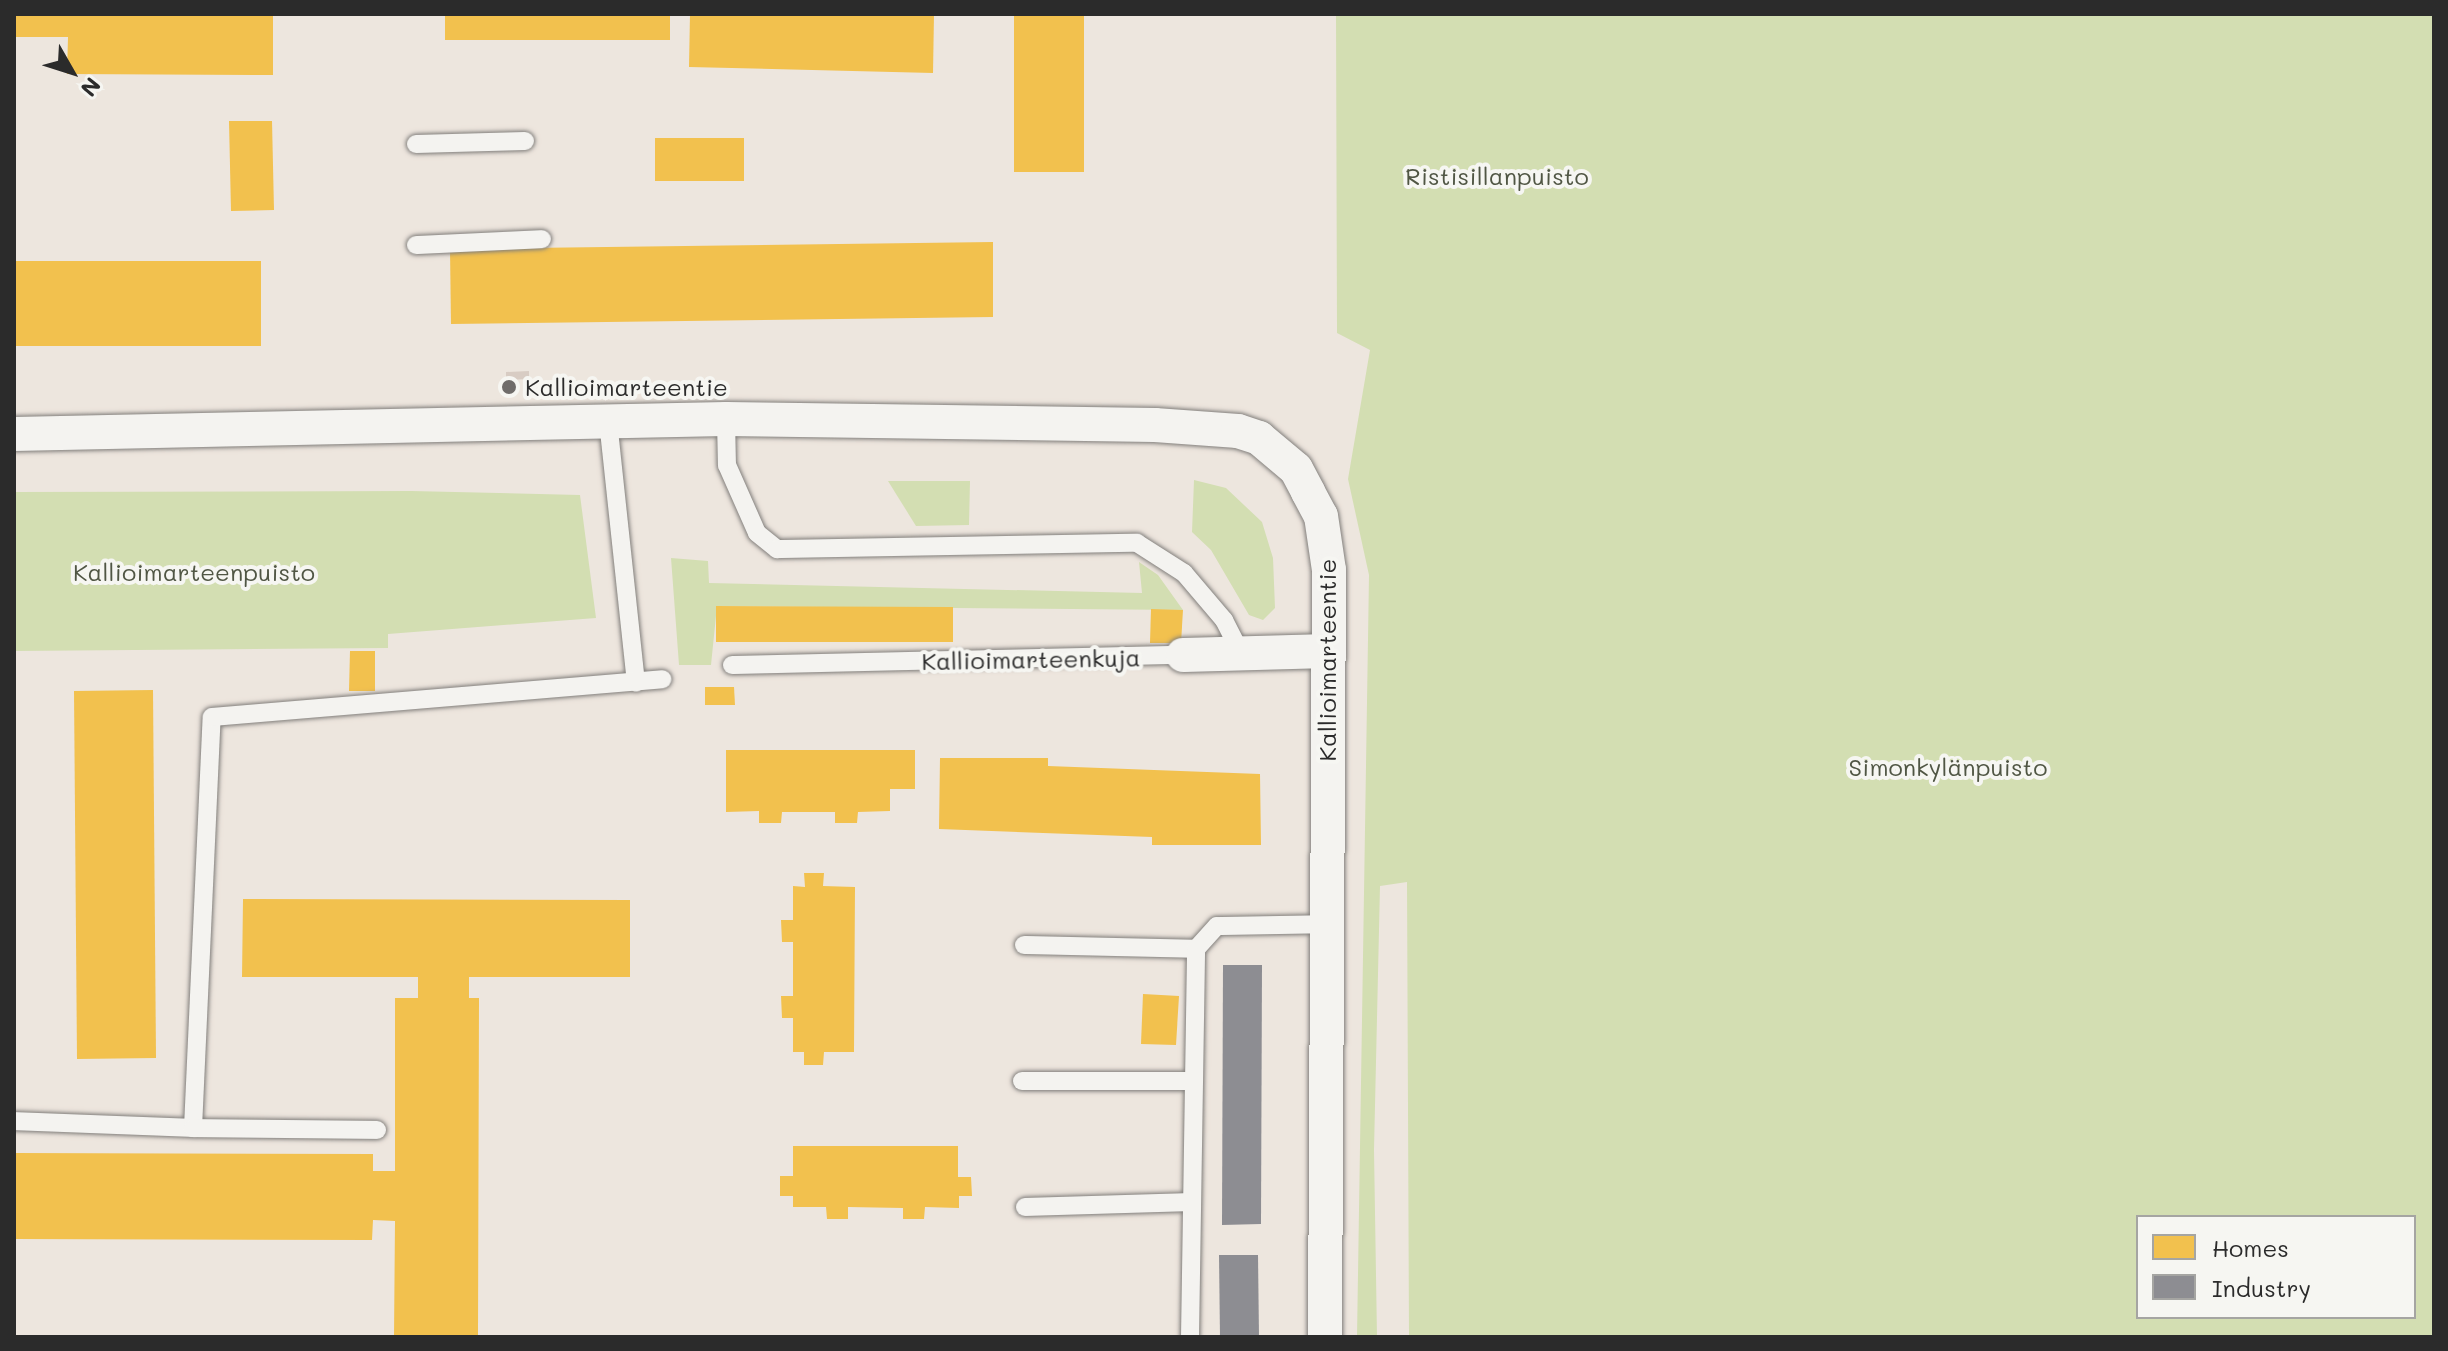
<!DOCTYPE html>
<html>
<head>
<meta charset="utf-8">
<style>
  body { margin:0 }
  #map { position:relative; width:2448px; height:1351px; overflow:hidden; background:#ede6de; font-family:Mali,sans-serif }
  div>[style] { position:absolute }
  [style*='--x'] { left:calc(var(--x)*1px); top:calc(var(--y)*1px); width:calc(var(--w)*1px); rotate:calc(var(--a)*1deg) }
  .green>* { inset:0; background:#d3deb2 }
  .homes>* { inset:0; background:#f2c14e }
  .industry>* { inset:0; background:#8d8d92 }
  .building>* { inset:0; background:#d8ccc3 }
  .roads { filter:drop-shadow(0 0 2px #827f7c) drop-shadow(0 0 2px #827f7c) }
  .lane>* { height:18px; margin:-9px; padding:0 9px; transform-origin:9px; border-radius:9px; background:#f4f3f0 }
  .street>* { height:34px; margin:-17px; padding:0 17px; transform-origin:17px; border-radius:17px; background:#f4f3f0 }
  .dots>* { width:22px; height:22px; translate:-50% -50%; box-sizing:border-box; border:4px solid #f6f6f2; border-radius:50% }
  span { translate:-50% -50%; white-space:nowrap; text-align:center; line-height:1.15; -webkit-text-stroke:8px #f6f6f2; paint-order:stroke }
  .park-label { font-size:24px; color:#505644 }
  .poi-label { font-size:24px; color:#2b2b2b }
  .left { translate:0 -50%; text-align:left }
  .street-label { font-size:24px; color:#2b2b2b }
  .frame { position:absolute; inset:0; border:16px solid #2b2b2b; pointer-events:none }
  .legend { position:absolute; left:2136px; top:1215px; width:280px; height:104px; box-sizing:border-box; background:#f6f6f2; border:2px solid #a5a5a2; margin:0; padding:10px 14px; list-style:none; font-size:24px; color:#2b2b2b }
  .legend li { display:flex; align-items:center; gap:16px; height:40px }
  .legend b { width:40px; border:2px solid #a5a5a2 }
  .north { position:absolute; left:32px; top:32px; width:80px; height:80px; -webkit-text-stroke:6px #f6f6f2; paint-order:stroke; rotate:129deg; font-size:22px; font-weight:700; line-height:32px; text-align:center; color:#2b2b2b }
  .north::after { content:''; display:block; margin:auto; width:28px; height:36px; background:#2b2b2b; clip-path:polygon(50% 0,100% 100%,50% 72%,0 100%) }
</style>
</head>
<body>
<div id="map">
  <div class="green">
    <div style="clip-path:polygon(evenodd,1336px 14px,2434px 14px,2434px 1337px,1409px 1337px,1407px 882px,1380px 886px,1374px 1150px,1377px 1337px,1357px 1337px,1369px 575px,1348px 479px,1370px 350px,1337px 333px,1336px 14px,2138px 1217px,2414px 1217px,2414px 1317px,2138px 1317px,2138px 1217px)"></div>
    <div style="clip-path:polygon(1194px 480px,1226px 488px,1262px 522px,1273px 558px,1275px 608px,1263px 620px,1249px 615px,1211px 550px,1192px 532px)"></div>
    <div style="clip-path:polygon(888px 481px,970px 481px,969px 525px,916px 526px)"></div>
    <div style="clip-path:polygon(411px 491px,580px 495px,596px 618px,388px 634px,388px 648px,14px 651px,14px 492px)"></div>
    <div style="clip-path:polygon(671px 558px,708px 561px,709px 583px,1142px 593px,1139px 562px,1158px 575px,1183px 610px,717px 606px,711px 665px,679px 665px)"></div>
  </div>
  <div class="homes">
    <div style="clip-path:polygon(14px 14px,273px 14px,273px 75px,67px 74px,68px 37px,14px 37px)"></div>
    <div style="clip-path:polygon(445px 14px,670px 14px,670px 40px,445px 40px)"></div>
    <div style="clip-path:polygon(690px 14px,934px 14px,933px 73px,689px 67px)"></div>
    <div style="clip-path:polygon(1014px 14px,1084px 14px,1084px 172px,1014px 172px)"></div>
    <div style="clip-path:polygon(229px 121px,272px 121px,274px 210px,231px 211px)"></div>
    <div style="clip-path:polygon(655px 138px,744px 138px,744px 181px,655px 181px)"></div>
    <div style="clip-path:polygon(993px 242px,993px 317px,451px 324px,450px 249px)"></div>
    <div style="clip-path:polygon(14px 261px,261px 261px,261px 346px,14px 346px)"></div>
    <div style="clip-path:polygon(716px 606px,953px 607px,953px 642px,716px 642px)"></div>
    <div style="clip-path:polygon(1151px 609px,1183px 610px,1181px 643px,1150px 643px)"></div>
    <div style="clip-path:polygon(350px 651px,375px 651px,375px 691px,349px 691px)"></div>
    <div style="clip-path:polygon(705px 687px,734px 687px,735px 705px,705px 705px)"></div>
    <div style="clip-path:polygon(153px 690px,156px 1058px,77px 1059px,74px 691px)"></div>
    <div style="clip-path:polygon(726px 750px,915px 750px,915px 789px,890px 789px,890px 811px,858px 812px,857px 823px,835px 823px,835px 812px,782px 812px,781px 823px,759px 823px,759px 811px,726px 812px)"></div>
    <div style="clip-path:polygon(940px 758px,1048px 758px,1048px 766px,1260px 774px,1261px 845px,1152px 845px,1152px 837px,939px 829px)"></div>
    <div style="clip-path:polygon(804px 873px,824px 873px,823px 886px,855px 887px,854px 1052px,824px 1052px,823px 1065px,804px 1065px,804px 1052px,793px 1052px,793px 1018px,782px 1018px,781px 996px,793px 996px,793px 942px,782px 942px,781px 920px,793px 920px,793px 886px,805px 887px)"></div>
    <div style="clip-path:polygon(243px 899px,630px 900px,630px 977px,469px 977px,469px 998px,479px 998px,478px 1337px,394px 1337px,395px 1221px,373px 1220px,372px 1240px,14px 1239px,14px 1153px,373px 1154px,373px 1171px,395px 1171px,395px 998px,418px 998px,418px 977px,242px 977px)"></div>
    <div style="clip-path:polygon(1143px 994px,1179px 996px,1176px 1045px,1141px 1044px)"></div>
    <div style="clip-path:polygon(793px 1146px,958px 1146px,958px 1177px,971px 1177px,972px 1196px,959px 1196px,959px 1208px,925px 1207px,924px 1219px,903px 1219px,903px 1208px,848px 1207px,848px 1219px,827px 1219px,826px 1207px,793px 1207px,793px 1196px,780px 1196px,780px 1176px,793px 1176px)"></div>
  </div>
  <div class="industry">
    <div style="clip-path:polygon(1223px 965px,1262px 965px,1261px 1224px,1222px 1225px)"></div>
    <div style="clip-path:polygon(1219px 1255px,1258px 1255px,1259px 1337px,1220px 1337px)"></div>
  </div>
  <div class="building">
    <div style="clip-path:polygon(529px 371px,529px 379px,506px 380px,506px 372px)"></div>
  </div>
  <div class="roads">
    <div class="lane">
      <div style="--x:416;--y:144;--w:109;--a:-1.6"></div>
      <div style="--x:416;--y:245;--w:126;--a:-2.7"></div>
      <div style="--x:726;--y:419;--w:46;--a:88.8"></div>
      <div style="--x:727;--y:465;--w:74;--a:66.2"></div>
      <div style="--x:757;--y:533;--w:26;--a:39"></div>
      <div style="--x:777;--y:549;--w:360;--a:-1"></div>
      <div style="--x:1137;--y:543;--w:56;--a:32.6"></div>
      <div style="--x:1184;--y:573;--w:62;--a:49.6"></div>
      <div style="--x:1224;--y:620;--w:37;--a:63"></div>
      <div style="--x:608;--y:421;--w:263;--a:83.9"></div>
      <div style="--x:732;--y:665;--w:451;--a:-1.3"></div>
      <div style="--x:1024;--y:945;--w:172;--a:1.3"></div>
      <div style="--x:1022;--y:1081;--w:172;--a:0"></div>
      <div style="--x:14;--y:1121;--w:179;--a:2.2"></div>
      <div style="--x:193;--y:1128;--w:411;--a:-87.4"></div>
      <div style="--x:212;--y:717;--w:452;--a:-4.8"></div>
      <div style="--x:193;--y:1128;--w:184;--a:0.6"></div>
      <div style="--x:1025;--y:1207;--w:167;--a:-1.7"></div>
      <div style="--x:1190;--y:1337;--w:388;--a:-89.1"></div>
      <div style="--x:1196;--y:949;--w:31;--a:-48"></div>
      <div style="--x:1217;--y:926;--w:110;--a:-1"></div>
    </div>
    <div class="street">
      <div style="--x:14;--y:434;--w:712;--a:-1.21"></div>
      <div style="--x:726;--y:419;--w:429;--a:0.8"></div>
      <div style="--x:1155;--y:425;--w:83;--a:4.1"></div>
      <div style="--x:1238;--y:431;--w:22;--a:18"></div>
      <div style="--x:1259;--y:438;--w:48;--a:40"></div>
      <div style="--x:1296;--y:469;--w:26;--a:62"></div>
      <div style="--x:1308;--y:492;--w:27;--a:62"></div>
      <div style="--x:1321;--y:516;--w:55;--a:81.6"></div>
      <div style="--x:1329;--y:570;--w:767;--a:90.3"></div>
      <div style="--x:1183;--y:655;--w:146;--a:-1.6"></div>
    </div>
  </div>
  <div class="dots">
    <div style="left:509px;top:387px;background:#6f6c6a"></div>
  </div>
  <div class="park-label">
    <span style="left:1497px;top:176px">Ristisillanpuisto</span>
    <span style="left:194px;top:572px">Kallioimarteenpuisto</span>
    <span style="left:1948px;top:767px">Simonkylänpuisto</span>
  </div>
  <div class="poi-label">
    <span class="left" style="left:525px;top:387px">Kallioimarteentie</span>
  </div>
  <div class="street-label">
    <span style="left:1031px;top:659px;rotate:-1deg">Kallioimarteenkuja</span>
    <span style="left:1327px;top:660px;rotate:-90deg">Kallioimarteentie</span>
  </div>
  <div class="frame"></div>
  <ul class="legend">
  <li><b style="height:22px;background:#f2c14e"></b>Homes</li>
  <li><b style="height:22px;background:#8d8d92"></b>Industry</li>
  </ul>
  <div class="north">N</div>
</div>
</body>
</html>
